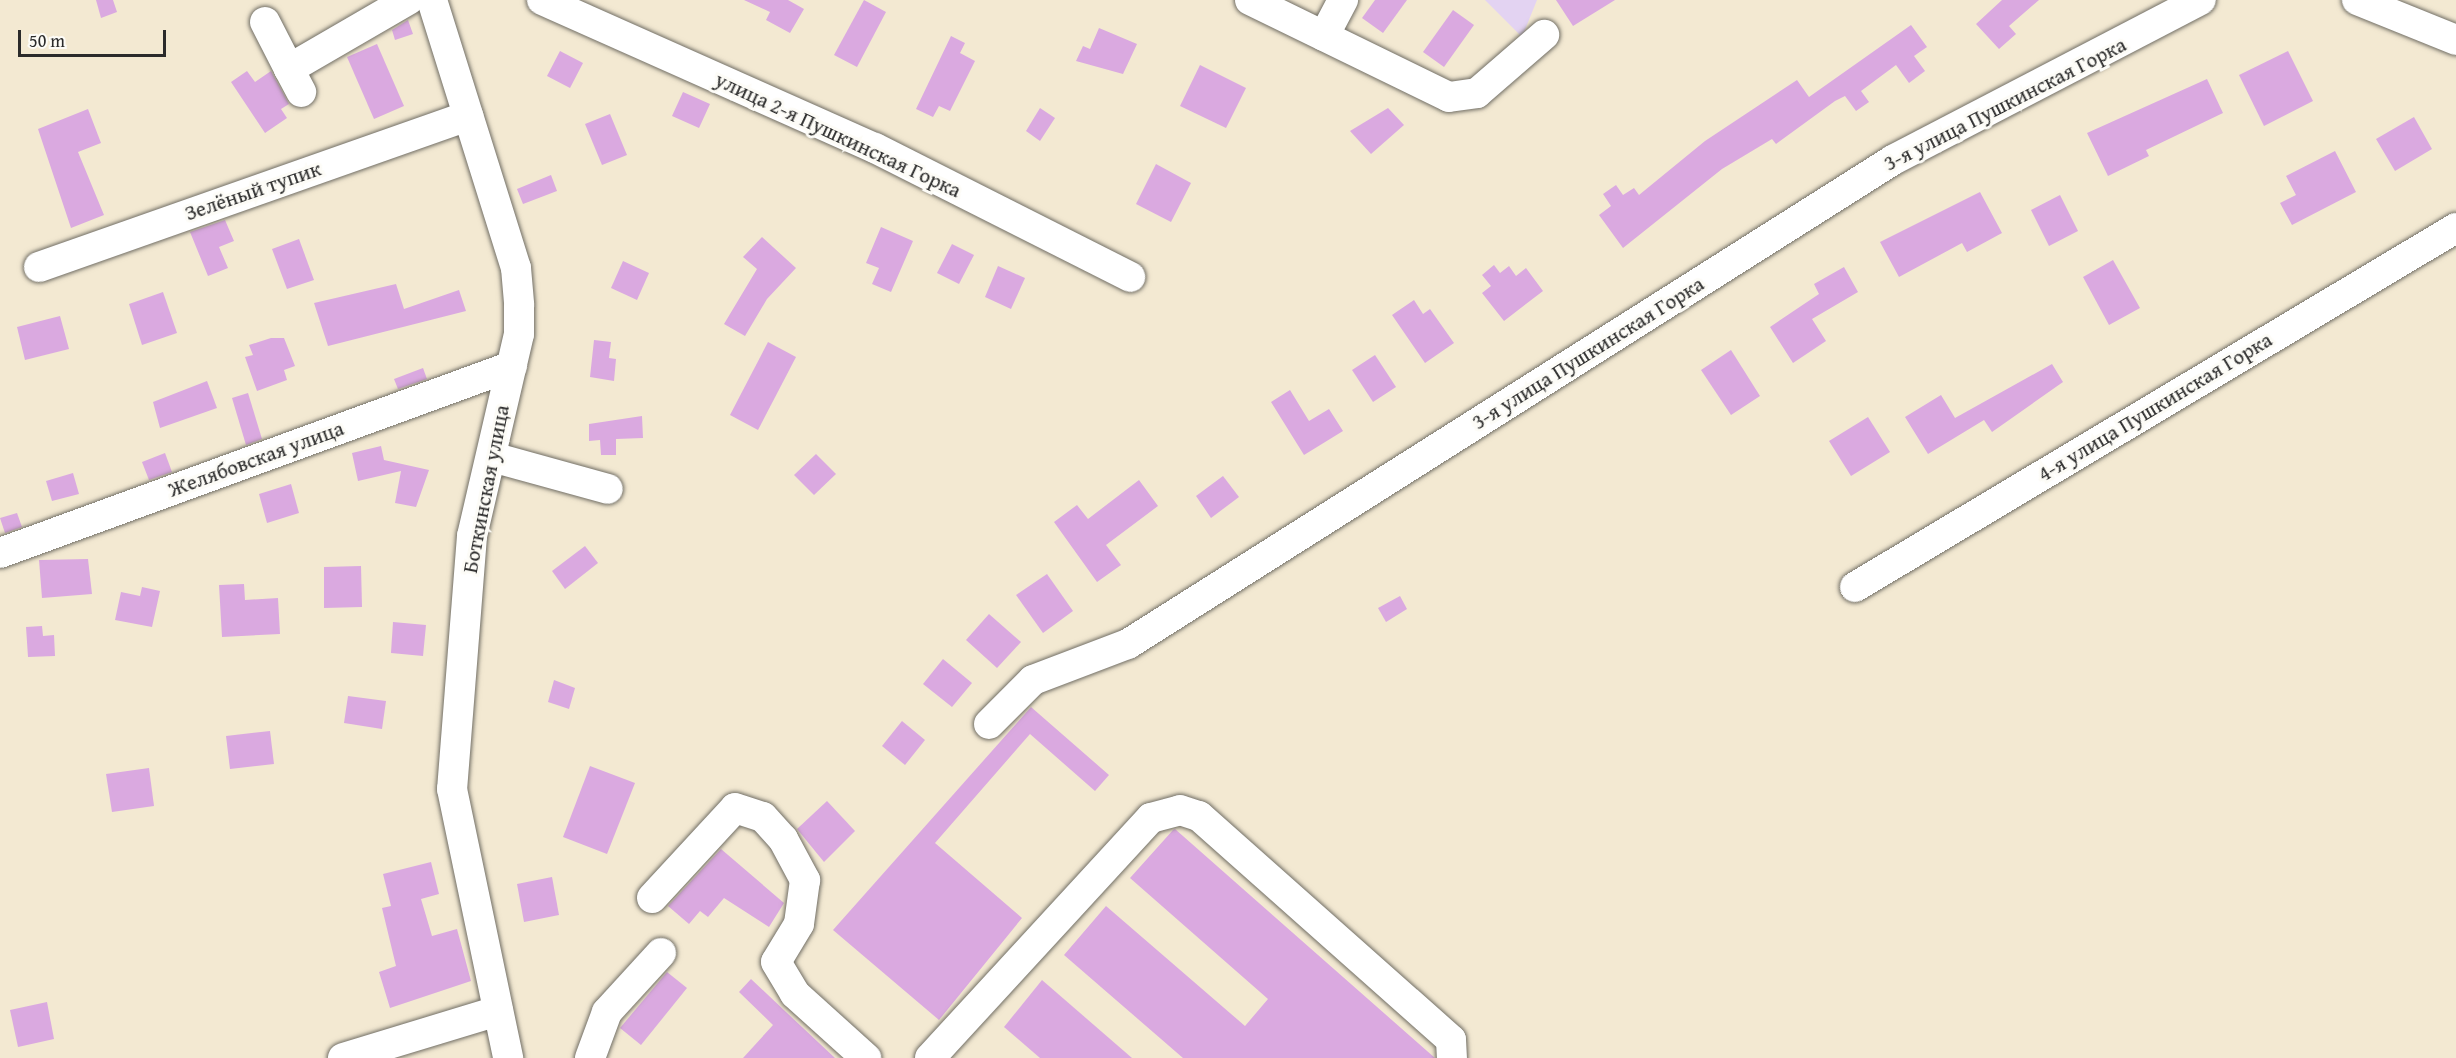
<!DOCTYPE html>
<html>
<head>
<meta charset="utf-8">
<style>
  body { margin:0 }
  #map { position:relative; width:2456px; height:1058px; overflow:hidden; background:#f3e9d2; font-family:"Gentium Book Plus",serif }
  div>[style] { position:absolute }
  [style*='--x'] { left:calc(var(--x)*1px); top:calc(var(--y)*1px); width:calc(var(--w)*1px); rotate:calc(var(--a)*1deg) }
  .built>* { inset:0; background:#e3d3f2 }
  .building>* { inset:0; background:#daa9e0 }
  .roads { filter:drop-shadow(0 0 2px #716e65) drop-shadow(0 0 2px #716e65) }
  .minor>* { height:30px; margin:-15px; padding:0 15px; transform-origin:15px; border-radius:15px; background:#fff }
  span { translate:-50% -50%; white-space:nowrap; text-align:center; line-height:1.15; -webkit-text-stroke:6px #fdfcf7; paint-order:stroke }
  .street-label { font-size:21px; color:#2b2b2b }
  .scale { position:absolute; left:18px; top:30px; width:148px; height:27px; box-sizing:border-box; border:3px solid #2b2b2b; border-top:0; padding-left:8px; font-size:18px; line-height:21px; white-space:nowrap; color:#2b2b2b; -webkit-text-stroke:4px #fdfcf7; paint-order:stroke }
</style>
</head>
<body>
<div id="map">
  <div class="built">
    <div style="clip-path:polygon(1485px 0,1537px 0,1522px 37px)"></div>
  </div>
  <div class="building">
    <div style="clip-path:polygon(96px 0,113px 0,117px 12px,101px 18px)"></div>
    <div style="clip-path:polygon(744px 0,788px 0,804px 9px,790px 33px,766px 20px,770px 12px)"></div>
    <div style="clip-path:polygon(864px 0,886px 12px,857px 67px,834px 55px)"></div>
    <div style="clip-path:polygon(1375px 0,1407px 0,1383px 33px,1362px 18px)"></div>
    <div style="clip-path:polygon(1556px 0,1615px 0,1573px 26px)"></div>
    <div style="clip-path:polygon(2002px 0,2039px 0,2009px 26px,2016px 34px,1999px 49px,1976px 24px)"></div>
    <div style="clip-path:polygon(1453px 10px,1474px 25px,1444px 67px,1423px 52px)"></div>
    <div style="clip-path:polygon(408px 20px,413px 34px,395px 40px,392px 30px)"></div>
    <div style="clip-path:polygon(1911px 25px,1927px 47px,1914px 56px,1925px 71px,1909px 83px,1896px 65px,1861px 91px,1869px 102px,1856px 111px,1845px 96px,1835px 101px,1776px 144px,1772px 139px,1722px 169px,1623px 248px,1599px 215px,1611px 206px,1603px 194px,1616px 185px,1623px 195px,1634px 188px,1639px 195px,1705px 141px,1797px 80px,1809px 97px)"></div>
    <div style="clip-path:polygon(1099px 28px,1137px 44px,1123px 74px,1076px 61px,1083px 46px,1090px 49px)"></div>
    <div style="clip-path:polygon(951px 36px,965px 43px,960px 53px,975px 61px,950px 111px,939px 106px,933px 117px,916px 109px)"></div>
    <div style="clip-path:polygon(377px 44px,404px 106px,374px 119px,347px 57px)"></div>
    <div style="clip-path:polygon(560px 51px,583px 63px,570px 88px,547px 76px)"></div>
    <div style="clip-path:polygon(2288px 51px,2313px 101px,2264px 126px,2239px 75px)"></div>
    <div style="clip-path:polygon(1200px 65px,1246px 88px,1226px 128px,1180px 106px)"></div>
    <div style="clip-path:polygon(247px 71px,255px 82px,271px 71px,289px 104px,281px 109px,287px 118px,265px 133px,231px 82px)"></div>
    <div style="clip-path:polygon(2207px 79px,2223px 113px,2146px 150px,2149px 156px,2108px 176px,2087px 133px)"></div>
    <div style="clip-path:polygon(683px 92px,710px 104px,699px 128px,672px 116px)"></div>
    <div style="clip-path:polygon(1040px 108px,1055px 118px,1040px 141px,1026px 131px)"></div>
    <div style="clip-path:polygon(1388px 108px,1404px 125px,1371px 154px,1350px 131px)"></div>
    <div style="clip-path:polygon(88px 109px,101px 143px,78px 152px,104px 215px,71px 228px,38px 129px)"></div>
    <div style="clip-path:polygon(610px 114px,627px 155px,602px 165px,585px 124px)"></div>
    <div style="clip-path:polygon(2414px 117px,2432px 149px,2395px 171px,2376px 139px)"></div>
    <div style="clip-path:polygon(2335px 151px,2356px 192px,2292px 225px,2280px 203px,2296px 195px,2286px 176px)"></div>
    <div style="clip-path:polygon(1156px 164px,1191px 183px,1171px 222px,1136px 204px)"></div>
    <div style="clip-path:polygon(551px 175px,557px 191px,523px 204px,517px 189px)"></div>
    <div style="clip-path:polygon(1980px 192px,2002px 233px,1967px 252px,1962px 243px,1899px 277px,1880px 242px)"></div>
    <div style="clip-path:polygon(2060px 195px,2078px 231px,2049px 246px,2031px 210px)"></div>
    <div style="clip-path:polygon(225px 220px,234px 241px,219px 247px,228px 268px,208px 276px,190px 232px)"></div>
    <div style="clip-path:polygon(881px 227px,913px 241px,891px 292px,872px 284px,879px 268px,866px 263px)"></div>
    <div style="clip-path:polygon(762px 237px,796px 268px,767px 299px,745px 336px,724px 324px,757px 269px,743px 257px)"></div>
    <div style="clip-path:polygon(299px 239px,314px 280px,287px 289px,272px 249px)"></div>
    <div style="clip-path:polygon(952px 244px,974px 255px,959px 284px,937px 273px)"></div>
    <div style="clip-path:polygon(2113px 260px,2140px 308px,2109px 325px,2083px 277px)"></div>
    <div style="clip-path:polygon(623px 261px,649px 273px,637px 300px,611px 288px)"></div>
    <div style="clip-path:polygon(1494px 265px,1500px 273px,1509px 266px,1516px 276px,1526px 268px,1543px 291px,1504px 321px,1482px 293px,1491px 286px,1482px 275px)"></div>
    <div style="clip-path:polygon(998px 266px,1025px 278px,1011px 309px,985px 297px)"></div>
    <div style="clip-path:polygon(1844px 267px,1858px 292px,1812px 319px,1826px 341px,1793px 363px,1770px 327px,1819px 294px,1814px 284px)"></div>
    <div style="clip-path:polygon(396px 284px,404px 309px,459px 290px,466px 311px,328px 346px,314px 303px)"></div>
    <div style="clip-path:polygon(163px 292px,177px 333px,142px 345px,129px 304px)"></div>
    <div style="clip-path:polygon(1414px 300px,1423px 314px,1430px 309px,1454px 343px,1425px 363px,1392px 315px)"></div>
    <div style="clip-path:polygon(60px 316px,69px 349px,25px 360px,17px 327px)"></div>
    <div style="clip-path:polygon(271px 338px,284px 338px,295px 366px,284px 370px,287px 380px,257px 391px,245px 357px,253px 355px,249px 345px)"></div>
    <div style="clip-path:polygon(594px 340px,611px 342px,609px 358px,616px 359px,614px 381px,590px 377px)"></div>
    <div style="clip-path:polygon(768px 342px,796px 357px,758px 430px,730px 415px)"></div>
    <div style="clip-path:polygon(1731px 350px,1760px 396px,1731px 415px,1701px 370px)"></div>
    <div style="clip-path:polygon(1375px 355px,1396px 387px,1373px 402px,1352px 370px)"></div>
    <div style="clip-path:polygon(2052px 364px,2063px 382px,1992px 432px,1984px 420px,1928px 454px,1905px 417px,1941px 395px,1955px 418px)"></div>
    <div style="clip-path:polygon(423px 368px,427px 379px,398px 389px,394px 379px)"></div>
    <div style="clip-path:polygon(207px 381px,217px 408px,160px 428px,153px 402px)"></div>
    <div style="clip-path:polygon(1290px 390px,1309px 421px,1329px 409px,1343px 431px,1304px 455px,1271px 402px)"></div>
    <div style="clip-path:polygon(248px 393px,262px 439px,246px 445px,232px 398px)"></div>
    <div style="clip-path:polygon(642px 416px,643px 438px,616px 439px,616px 455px,601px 455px,600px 440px,589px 441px,589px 424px)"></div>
    <div style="clip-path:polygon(1868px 417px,1890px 452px,1851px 476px,1829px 441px)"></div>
    <div style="clip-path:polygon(381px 446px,384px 460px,429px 470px,416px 507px,395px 503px,401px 471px,358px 481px,352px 453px)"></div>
    <div style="clip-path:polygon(165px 453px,172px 472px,149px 480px,142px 462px)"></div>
    <div style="clip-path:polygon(816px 454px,836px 474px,814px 495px,794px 475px)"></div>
    <div style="clip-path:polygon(73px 473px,79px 494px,52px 501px,46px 481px)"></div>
    <div style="clip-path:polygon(1223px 476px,1239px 497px,1211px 518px,1196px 496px)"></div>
    <div style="clip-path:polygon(1139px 480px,1158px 506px,1106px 545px,1121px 565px,1097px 582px,1054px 522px,1077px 505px,1088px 519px)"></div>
    <div style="clip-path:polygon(291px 484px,299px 513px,267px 523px,259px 494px)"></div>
    <div style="clip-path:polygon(17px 513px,22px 527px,5px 533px,0 518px)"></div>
    <div style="clip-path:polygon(585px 546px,598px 563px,565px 589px,552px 571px)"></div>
    <div style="clip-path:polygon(88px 559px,92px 594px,42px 598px,39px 560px)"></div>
    <div style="clip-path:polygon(361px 566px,362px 607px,324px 608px,324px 567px)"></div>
    <div style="clip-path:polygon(1047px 574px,1073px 611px,1043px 633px,1016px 595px)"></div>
    <div style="clip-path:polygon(244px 584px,245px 600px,278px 598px,280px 634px,222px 637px,219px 585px)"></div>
    <div style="clip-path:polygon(142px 587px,160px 591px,152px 627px,115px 620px,121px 592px,140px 596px)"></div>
    <div style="clip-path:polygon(1400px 596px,1407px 609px,1386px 622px,1378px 608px)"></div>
    <div style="clip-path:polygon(989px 614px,1021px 642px,997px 668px,966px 640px)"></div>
    <div style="clip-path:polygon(393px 622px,426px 625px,423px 656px,391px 653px)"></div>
    <div style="clip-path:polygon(42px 626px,43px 636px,54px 635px,55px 656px,28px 657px,26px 627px)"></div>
    <div style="clip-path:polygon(943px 659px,972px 683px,952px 707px,923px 684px)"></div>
    <div style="clip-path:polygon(554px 680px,575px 688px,569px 709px,548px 702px)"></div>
    <div style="clip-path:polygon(348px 696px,386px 701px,382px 729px,344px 723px)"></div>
    <div style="clip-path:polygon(1031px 707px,1109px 775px,1095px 791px,1030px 734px,935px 843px,1022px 918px,939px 1020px,833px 930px)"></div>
    <div style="clip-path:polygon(902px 721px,925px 740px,905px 765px,882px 746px)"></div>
    <div style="clip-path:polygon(270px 731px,274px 764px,230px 769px,226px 736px)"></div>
    <div style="clip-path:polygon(590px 766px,635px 783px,607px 854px,563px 837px)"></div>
    <div style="clip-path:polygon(149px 768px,154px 806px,112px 812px,106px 774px)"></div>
    <div style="clip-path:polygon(827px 801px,855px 831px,824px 862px,797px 829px)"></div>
    <div style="clip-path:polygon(1173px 830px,1175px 829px,1435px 1058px,1183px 1058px,1064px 955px,1106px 906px,1245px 1026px,1268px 999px,1130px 878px)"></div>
    <div style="clip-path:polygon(721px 849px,784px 903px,769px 927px,724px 898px,708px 917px,700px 911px,689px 924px,668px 906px)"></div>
    <div style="clip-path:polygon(431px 862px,439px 894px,421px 899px,432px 936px,457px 929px,471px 981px,390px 1008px,379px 972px,396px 966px,382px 908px,391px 906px,383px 874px)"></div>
    <div style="clip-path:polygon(552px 877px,559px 915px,524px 922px,517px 884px)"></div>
    <div style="clip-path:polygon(667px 972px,687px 988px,641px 1045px,620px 1028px)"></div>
    <div style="clip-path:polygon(751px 979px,786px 1012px,835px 1058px,743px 1058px,773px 1025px,739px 992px)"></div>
    <div style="clip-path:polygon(1042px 980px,1132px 1058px,1040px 1058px,1004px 1027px)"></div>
    <div style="clip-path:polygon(47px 1002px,54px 1039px,18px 1047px,10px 1010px)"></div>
  </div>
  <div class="roads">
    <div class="minor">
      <div style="--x:432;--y:0;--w:281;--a:72.6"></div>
      <div style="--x:516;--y:268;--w:37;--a:85"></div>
      <div style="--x:519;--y:305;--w:29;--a:90"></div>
      <div style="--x:519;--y:334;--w:207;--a:103.1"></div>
      <div style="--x:472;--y:536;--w:254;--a:94.5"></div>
      <div style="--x:452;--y:789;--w:275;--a:78.2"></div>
      <div style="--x:542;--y:0;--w:364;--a:24"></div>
      <div style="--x:875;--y:148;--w:286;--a:26.8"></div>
      <div style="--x:1250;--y:0;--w:221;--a:26"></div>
      <div style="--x:1449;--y:97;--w:28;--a:-8"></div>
      <div style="--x:1477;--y:93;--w:89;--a:-40.9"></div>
      <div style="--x:2357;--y:0;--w:107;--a:22"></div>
      <div style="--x:265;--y:22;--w:53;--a:62.9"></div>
      <div style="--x:289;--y:69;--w:138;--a:-30.1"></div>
      <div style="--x:1324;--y:36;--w:41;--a:-62.2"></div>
      <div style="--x:289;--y:69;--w:26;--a:62"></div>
      <div style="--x:39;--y:267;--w:455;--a:-19.4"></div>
      <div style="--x:492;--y:457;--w:120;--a:15.4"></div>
      <div style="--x:0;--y:553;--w:545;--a:-20.06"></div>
      <div style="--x:1855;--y:587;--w:700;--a:-30.85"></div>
      <div style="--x:989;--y:724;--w:62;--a:-45"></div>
      <div style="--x:1033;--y:680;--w:102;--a:-20.8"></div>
      <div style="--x:1128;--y:644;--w:905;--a:-32.32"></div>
      <div style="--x:1893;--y:160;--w:347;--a:-27.5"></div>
      <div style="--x:652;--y:898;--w:122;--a:-47.3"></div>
      <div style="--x:735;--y:808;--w:29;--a:18"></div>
      <div style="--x:763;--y:817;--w:30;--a:48"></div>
      <div style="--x:783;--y:839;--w:47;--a:61.8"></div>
      <div style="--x:805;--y:880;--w:44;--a:97.8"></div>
      <div style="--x:799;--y:924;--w:44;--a:121.2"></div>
      <div style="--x:776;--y:962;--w:37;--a:59"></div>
      <div style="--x:795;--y:994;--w:96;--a:42"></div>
      <div style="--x:343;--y:1058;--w:162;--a:-16.9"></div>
      <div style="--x:590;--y:1058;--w:49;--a:-69.7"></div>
      <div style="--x:607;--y:1012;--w:80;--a:-47.5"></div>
      <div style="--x:930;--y:1058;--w:326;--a:-47.4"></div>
      <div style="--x:1151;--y:818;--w:30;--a:-15"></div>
      <div style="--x:1180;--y:810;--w:20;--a:18"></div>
      <div style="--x:1199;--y:816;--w:337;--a:41.6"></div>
      <div style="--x:1451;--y:1040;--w:18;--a:87"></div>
    </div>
  </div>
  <div class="street-label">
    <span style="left:2005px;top:104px;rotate:-27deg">3-я улица Пушкинская Горка</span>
    <span style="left:838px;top:135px;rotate:25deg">улица 2-я Пушкинская Горка</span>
    <span style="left:253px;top:191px;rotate:-19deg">Зелёный тупик</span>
    <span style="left:1588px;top:353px;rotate:-32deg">3-я улица Пушкинская Горка</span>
    <span style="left:2155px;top:407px;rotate:-31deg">4-я улица Пушкинская Горка</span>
    <span style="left:256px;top:459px;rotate:-20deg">Желябовская улица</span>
    <span style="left:486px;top:489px;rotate:-79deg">Боткинская улица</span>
  </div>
  <div class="scale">50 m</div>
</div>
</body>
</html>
